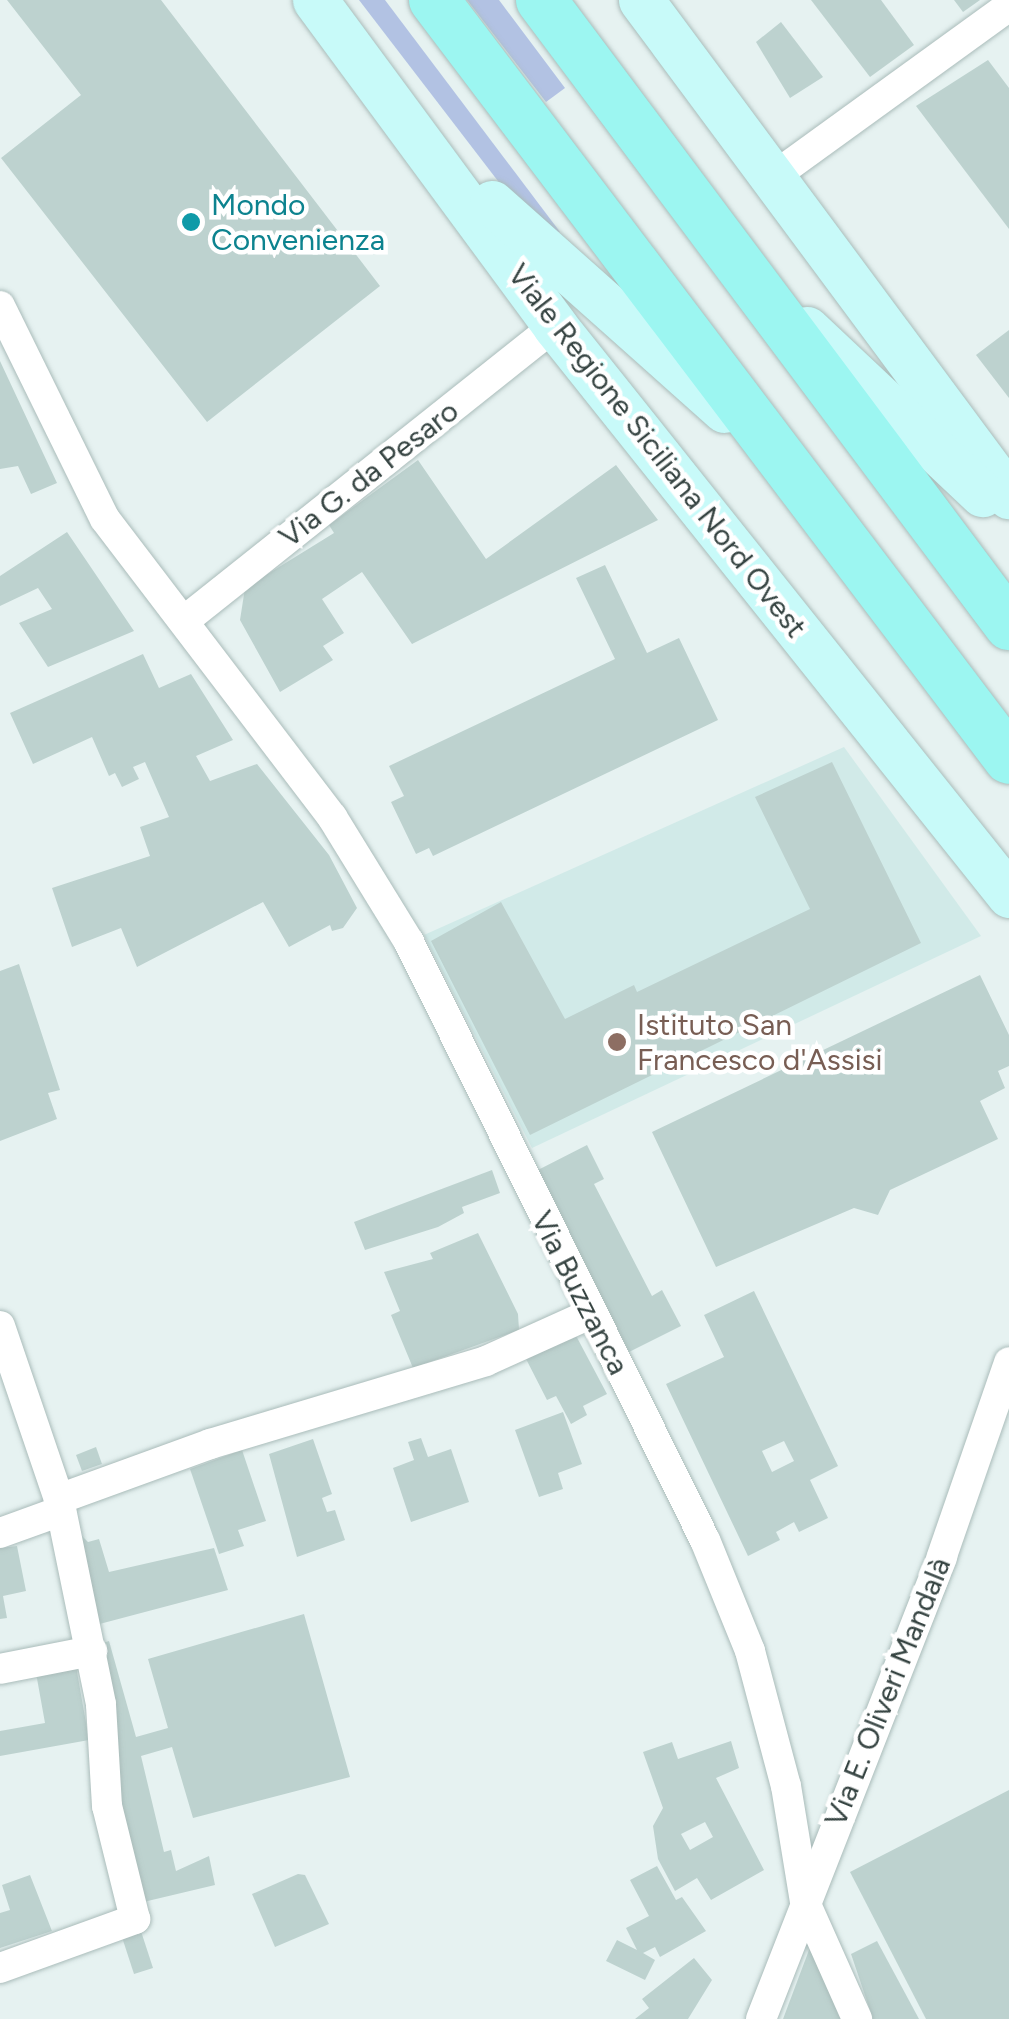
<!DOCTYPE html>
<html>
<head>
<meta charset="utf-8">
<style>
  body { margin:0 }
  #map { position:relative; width:1009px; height:2019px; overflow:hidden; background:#e6f2f1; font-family:Figtree,sans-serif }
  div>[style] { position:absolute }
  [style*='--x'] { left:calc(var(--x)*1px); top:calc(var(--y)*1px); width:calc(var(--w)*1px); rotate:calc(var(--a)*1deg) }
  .education>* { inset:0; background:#d1eae8 }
  .green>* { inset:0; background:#b2c2e3 }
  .building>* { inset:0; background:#bdd2cf }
  .roads { filter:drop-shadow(0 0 2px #aabcba) drop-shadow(0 0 2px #aabcba) }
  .street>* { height:30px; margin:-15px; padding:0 15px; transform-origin:15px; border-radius:15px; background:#fff }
  .secondary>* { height:45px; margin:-22.5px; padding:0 22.5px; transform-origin:22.5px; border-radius:22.5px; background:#c8faf9 }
  .primary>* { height:50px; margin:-25px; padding:0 25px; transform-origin:25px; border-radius:25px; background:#9cf6f1 }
  .dots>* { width:28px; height:28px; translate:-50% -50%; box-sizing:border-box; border:5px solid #fff; border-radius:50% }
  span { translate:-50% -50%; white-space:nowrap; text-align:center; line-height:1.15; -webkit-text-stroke:9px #fff; paint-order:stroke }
  .culture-label { font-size:30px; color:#0d838f }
  .left { translate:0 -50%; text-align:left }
  .street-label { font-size:30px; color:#364442 }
  .education-label { font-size:30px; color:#785e54 }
</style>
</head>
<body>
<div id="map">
  <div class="education">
    <div style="clip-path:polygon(844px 747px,981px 936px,532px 1148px,424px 935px)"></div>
  </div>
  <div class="green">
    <div style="clip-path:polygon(359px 0,385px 0,560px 232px,534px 228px)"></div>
    <div style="clip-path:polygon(467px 0,499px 0,565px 88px,546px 102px)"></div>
  </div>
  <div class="building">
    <div style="clip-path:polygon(7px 0,161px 0,380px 286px,207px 422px,1px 158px,81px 95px)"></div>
    <div style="clip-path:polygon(811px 0,881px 0,914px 45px,870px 77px)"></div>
    <div style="clip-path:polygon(954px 0,980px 0,963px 12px)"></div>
    <div style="clip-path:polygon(781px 22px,823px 77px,790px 98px,756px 42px)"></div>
    <div style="clip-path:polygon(988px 60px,1009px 88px,1009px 229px,916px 106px)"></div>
    <div style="clip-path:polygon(1009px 330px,1009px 398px,976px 355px)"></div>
    <div style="clip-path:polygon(0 361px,57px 483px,31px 494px,18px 466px,0 469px)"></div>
    <div style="clip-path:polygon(418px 460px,486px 559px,616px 465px,658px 520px,412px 644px,362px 572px,322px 599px,344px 633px,323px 646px,333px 660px,280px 692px,240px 620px,245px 588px,334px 533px,329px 525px)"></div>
    <div style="clip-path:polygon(67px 532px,134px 631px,48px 667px,19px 623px,52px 609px,38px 588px,0 606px,0 576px)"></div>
    <div style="clip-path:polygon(605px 565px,647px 653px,679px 638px,718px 720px,433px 856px,429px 848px,416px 854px,391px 802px,404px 796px,389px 766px,615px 659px,576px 578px)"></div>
    <div style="clip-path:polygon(143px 654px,159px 688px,191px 674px,233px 740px,196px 756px,210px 781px,257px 764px,329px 855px,357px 908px,343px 928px,332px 931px,330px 925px,289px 947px,263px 902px,137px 967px,121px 928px,72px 947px,52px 888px,150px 856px,140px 827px,169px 817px,145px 762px,133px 767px,139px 779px,122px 787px,115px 773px,109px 776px,92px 737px,33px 764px,10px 713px)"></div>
    <div style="clip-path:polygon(832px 762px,921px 943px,530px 1135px,431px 941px,501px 902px,565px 1019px,634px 985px,637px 992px,810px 909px,755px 797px)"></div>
    <div style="clip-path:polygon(19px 964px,60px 1090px,48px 1093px,57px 1119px,0 1141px,0 971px)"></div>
    <div style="clip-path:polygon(980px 975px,1009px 1035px,1009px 1066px,998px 1071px,1005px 1088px,980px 1101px,998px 1139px,890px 1190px,878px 1215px,854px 1208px,716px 1267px,652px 1132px)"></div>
    <div style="clip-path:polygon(587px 1145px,604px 1179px,594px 1184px,652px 1296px,662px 1290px,681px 1326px,629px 1352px,536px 1171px)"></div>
    <div style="clip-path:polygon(492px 1170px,500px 1193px,462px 1207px,464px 1213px,438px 1227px,365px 1250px,354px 1222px)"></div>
    <div style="clip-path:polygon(478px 1233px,518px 1314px,519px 1330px,413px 1368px,391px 1315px,400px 1311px,384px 1272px,433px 1259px,430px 1253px)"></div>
    <div style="clip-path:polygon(evenodd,754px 1291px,838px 1466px,810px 1480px,828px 1518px,799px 1532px,794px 1522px,776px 1532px,780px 1540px,748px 1556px,666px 1384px,724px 1357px,704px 1315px,754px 1291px,784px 1441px,794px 1461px,772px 1472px,762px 1451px,784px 1441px)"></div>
    <div style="clip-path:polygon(573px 1330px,607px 1394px,583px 1406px,587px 1415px,571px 1424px,556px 1396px,547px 1400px,524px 1355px)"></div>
    <div style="clip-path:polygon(563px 1412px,582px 1464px,558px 1473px,563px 1489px,539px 1497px,515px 1430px)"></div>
    <div style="clip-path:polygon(421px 1438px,428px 1457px,451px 1449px,469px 1502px,411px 1522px,393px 1468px,414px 1460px,408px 1442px)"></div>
    <div style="clip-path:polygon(313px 1439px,332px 1494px,322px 1498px,327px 1512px,335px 1510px,345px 1540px,297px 1557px,269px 1454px)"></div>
    <div style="clip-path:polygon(96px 1447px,102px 1464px,82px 1471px,76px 1455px)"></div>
    <div style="clip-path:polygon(242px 1450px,266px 1521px,238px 1530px,244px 1546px,219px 1554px,190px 1469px)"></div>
    <div style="clip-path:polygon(78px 1532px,88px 1542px,99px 1539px,109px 1572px,214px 1548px,228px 1590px,92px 1626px)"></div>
    <div style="clip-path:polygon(17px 1546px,26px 1591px,3px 1596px,7px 1618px,0 1619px,0 1548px)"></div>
    <div style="clip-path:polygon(304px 1614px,350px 1777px,193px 1818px,172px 1747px,141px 1756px,164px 1852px,171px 1850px,176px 1871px,209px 1856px,215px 1885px,135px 1904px,97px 1645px,109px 1641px,136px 1737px,168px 1728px,148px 1659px)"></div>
    <div style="clip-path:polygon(76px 1666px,89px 1740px,0 1756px,0 1731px,45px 1723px,36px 1673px)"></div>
    <div style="clip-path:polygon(evenodd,731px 1741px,739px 1768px,716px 1778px,764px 1870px,711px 1900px,697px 1878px,675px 1891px,658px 1859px,653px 1826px,663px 1808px,643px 1752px,672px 1742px,678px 1759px,731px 1741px,705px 1822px,713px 1837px,690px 1850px,681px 1834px,705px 1822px)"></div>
    <div style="clip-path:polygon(1009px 1790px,1009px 2019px,926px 2019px,850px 1872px)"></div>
    <div style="clip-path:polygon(657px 1866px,676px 1900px,682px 1897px,706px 1931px,660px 1957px,655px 1947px,643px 1953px,655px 1960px,645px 1980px,606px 1961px,617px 1940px,637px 1950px,626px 1928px,649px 1916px,630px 1880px)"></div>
    <div style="clip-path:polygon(298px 1874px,305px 1875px,329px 1924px,275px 1947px,252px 1894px)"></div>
    <div style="clip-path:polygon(30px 1875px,52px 1931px,0 1948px,0 1913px,10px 1910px,2px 1885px)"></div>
    <div style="clip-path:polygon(138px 1922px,153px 1968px,134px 1974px,119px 1928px)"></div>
    <div style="clip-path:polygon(877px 1941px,919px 2019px,873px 2019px,851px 1954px)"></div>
    <div style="clip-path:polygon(812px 1942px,842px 2019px,783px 2019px)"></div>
    <div style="clip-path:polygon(694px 1958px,712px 1980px,688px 2019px,635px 2019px,649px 2008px,642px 1999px)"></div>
  </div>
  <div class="roads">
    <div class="street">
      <div style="--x:773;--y:177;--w:291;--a:-35.9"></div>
      <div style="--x:0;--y:306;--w:237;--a:63.8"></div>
      <div style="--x:105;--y:519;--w:375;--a:52.7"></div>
      <div style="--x:332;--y:817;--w:147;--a:58.4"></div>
      <div style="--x:409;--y:942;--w:667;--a:63.67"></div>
      <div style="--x:705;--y:1540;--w:120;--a:67.9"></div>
      <div style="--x:750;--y:1651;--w:140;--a:75.1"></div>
      <div style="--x:786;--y:1786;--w:118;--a:80.7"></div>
      <div style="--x:805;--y:1902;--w:128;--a:66"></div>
      <div style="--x:184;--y:621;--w:474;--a:-38.5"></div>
      <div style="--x:0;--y:1326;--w:183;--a:71.2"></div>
      <div style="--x:0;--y:1533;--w:65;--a:-19.8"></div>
      <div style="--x:0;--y:1669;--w:94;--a:-11.1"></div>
      <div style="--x:0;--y:1968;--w:144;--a:-19.9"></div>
      <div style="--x:135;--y:1919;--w:116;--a:-103.9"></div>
      <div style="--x:107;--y:1806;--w:102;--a:-93.4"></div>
      <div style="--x:101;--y:1704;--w:209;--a:-101.6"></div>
      <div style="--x:59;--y:1499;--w:161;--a:-20"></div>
      <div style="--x:210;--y:1444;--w:288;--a:-16.7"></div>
      <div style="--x:486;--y:1361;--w:114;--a:-24.3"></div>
      <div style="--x:761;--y:2019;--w:497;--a:-68.6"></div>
      <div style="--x:942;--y:1556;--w:205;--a:-70.9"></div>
    </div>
    <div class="secondary">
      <div style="--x:315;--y:0;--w:405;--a:53.6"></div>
      <div style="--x:555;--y:326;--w:728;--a:51.41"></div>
      <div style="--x:641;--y:0;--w:618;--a:53.43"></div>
      <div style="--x:492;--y:203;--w:311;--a:41.7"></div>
      <div style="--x:807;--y:329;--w:241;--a:43.3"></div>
    </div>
    <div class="primary">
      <div style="--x:434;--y:0;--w:952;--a:52.85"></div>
      <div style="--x:541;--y:0;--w:781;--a:53.17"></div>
    </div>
  </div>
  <div class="dots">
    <div style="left:191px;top:222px;background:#0f9aa8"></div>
    <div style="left:617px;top:1042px;background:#8d6e63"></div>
  </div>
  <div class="culture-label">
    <span class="left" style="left:211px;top:222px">Mondo<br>Convenienza</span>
  </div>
  <div class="street-label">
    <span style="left:657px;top:451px;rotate:52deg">Viale Regione Siciliana Nord Ovest</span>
    <span style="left:369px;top:474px;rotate:-38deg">Via G. da Pesaro</span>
    <span style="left:580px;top:1293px;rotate:63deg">Via Buzzanca</span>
    <span style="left:888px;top:1692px;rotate:-68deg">Via E. Oliveri Mandalà</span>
  </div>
  <div class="education-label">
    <span class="left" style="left:637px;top:1042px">Istituto San<br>Francesco d'Assisi</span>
  </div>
</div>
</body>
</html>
